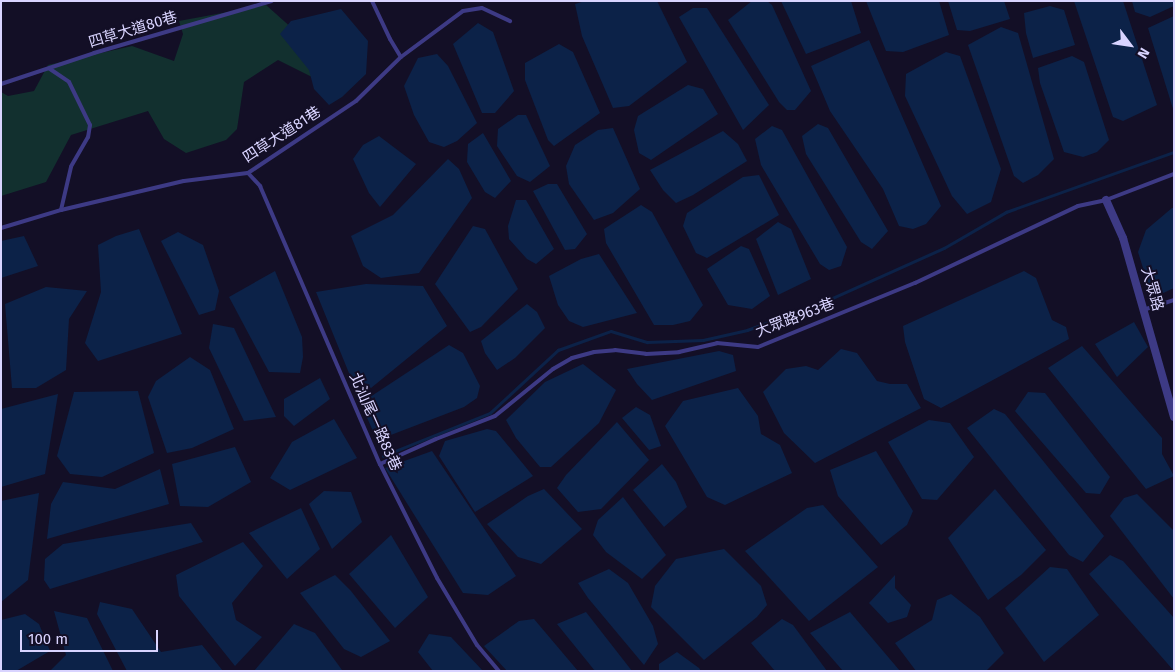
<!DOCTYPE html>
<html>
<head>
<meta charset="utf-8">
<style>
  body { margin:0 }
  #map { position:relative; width:1175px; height:672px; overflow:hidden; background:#130f26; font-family:"Fira Sans","Noto Sans TC",sans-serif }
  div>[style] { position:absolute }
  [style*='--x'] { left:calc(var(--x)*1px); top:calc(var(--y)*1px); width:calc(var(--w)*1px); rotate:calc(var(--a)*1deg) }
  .green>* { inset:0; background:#12302f }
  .water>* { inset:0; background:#0c2248 }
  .stream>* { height:2.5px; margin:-1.25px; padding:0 1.25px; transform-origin:1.25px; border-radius:1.25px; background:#0c2248 }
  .lane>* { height:4px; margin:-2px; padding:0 2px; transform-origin:2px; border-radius:2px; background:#3d3a85 }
  .street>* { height:8px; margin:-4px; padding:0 4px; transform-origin:4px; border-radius:4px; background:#3d3a85 }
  span { translate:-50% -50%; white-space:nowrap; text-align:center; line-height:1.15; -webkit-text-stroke:4px #130f26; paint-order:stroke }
  .street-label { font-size:15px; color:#d9d4ff }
  .frame { position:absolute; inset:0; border:2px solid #d9d4ff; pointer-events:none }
  .north { position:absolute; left:1105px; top:20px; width:50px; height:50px; -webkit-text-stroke:4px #130f26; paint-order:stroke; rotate:121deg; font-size:14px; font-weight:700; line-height:20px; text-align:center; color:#d9d4ff }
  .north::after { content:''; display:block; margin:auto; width:18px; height:22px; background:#d9d4ff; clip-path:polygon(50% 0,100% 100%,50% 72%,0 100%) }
  .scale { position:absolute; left:20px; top:630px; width:138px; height:22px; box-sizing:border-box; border:2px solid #d9d4ff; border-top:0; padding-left:6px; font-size:15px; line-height:18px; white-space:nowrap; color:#d9d4ff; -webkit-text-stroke:4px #130f26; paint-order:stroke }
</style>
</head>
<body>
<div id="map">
  <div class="green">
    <div style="clip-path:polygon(266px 5px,312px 46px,318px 80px,278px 60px,244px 82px,237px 129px,226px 140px,186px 153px,164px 139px,148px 111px,71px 135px,46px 182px,1px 196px,1px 92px,8px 96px,34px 91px,48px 65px,132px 46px,174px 61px,183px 34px,179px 21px)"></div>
  </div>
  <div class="water">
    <div style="clip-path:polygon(585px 1px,657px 1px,687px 62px,629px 106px,613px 108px,582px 36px,575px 4px)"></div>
    <div style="clip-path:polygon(752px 1px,767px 1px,772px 5px,811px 91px,795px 110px,787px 110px,779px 102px,728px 20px)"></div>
    <div style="clip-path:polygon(781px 1px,851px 1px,861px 33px,806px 54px)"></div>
    <div style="clip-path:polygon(866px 1px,939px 1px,949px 35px,903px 52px,886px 51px)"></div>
    <div style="clip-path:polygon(948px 1px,1004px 1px,1010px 19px,970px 31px,957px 30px)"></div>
    <div style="clip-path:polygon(1074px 1px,1123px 1px,1157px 105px,1123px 121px,1113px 117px)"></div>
    <div style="clip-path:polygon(1132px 1px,1174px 1px,1174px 6px,1150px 17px,1135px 12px)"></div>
    <div style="clip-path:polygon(1050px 6px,1064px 10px,1075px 45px,1033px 58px,1026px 33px,1024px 13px)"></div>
    <div style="clip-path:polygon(693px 8px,707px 8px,769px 105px,743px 130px,679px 17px)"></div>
    <div style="clip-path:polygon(341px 9px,368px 41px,366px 74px,342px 97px,329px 105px,314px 89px,309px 70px,280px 34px,291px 21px)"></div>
    <div style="clip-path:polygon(1174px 16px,1174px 112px,1148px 28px)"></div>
    <div style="clip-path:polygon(478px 23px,493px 32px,514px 91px,495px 113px,482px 113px,453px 44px)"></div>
    <div style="clip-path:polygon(1001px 27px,1018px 33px,1054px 159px,1038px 175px,1023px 183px,1014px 176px,968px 45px)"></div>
    <div style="clip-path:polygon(869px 40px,941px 206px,926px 224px,913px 229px,899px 226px,883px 189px,830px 111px,811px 66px)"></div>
    <div style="clip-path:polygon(559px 44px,573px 52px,600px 113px,554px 146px,548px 140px,525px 80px,525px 63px)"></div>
    <div style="clip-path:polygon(946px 52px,960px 56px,1001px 169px,991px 202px,967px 214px,952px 196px,905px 96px,906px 74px)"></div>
    <div style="clip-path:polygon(437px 54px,448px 66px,477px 123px,457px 141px,444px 147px,429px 142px,414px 115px,404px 86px,418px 58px)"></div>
    <div style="clip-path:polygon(1072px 56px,1084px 62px,1109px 140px,1097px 152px,1083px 157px,1064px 152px,1040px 83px,1038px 68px)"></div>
    <div style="clip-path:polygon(688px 85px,703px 89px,718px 114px,651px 160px,639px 153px,634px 130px,638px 116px)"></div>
    <div style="clip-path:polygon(518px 115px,526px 115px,550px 166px,530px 182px,517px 176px,497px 146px,498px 129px)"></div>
    <div style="clip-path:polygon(818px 124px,828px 128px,888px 231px,872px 249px,861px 242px,806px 154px,802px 136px)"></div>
    <div style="clip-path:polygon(772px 126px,782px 130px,847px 247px,841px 266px,829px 270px,820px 264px,761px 165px,755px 139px)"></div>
    <div style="clip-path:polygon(613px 128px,640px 189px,613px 213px,594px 220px,569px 184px,566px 166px,575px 145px,598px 130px)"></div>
    <div style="clip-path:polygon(723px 131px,738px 144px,747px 161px,693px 195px,676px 203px,663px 190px,650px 170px)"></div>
    <div style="clip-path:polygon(483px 133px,511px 181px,495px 198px,485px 192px,467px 162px,468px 144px)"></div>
    <div style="clip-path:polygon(379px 136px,416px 164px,380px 207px,369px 193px,353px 159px,363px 145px)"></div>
    <div style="clip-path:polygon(448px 159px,459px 169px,472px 198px,419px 273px,381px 278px,363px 266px,351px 236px,393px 215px)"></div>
    <div style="clip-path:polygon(759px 175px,779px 215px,707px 258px,696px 253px,683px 226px,687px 213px,743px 177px)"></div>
    <div style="clip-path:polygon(548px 184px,557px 184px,587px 234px,575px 249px,565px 250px,533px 191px)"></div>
    <div style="clip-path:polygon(516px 200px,526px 200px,554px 249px,536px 264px,527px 259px,509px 239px,508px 226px)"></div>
    <div style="clip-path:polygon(641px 205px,652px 212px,703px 305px,690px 321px,673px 325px,654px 325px,606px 243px,604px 229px)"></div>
    <div style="clip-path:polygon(1172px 208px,1174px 208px,1174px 288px,1159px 295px,1149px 287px,1138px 252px,1146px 230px)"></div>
    <div style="clip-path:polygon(778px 222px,791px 229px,811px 279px,778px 295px,756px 239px)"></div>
    <div style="clip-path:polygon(473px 226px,485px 229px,518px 289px,481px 327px,470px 332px,435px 284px)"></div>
    <div style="clip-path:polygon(139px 229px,182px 334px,98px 361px,85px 343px,101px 292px,98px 245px,116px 236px)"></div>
    <div style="clip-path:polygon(178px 232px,203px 245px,219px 291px,215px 310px,199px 315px,161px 241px)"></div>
    <div style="clip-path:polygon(24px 236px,38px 266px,1px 278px,1px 241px)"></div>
    <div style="clip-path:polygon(741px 246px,749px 249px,770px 296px,752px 309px,728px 305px,707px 269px)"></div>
    <div style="clip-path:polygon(599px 254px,637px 313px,583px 327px,569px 321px,558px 305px,549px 276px,581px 259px)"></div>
    <div style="clip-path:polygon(275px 271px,302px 337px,303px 357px,300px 373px,269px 372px,229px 297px)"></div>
    <div style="clip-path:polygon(1024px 271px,1036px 278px,1052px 320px,1066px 327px,1069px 339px,941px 408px,924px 399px,905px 342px,903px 326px)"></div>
    <div style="clip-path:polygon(366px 284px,423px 286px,447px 326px,371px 388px,362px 381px,353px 383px,316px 292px)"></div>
    <div style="clip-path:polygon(46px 287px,87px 291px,69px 319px,66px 370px,36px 388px,12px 388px,5px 304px)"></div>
    <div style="clip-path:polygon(527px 304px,537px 312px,545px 328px,515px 358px,497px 370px,485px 353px,481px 341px)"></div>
    <div style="clip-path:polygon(1134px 322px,1148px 347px,1117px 377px,1095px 344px)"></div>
    <div style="clip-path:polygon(213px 324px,234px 328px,276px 417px,244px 421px,209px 348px)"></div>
    <div style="clip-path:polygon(449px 345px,463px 353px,480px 386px,477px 398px,464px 407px,383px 438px,373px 431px,364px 411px,370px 397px)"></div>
    <div style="clip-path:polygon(1082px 346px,1162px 438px,1162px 454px,1174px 476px,1146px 489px,1048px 368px)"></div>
    <div style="clip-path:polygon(841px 349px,857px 353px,877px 381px,890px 384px,907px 384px,921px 408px,815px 463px,784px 433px,763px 392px,786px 369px,806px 366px,818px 370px)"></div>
    <div style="clip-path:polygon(719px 351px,733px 355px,736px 371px,652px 400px,637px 384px,627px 369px)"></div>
    <div style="clip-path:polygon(190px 357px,210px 370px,234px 429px,192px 448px,167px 453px,148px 397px,156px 381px)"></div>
    <div style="clip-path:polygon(583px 364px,616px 390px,599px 423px,551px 467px,540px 467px,516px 438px,506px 420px,545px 382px)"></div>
    <div style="clip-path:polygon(320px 378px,330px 399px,294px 426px,284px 416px,284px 399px)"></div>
    <div style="clip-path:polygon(738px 388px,758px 416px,761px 434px,780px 445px,792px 473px,725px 505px,707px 497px,665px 426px,683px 401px)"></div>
    <div style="clip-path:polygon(138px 391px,154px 453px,102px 477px,70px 474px,57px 456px,74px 392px)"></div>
    <div style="clip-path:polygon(1028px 392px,1045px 393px,1110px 477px,1100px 494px,1086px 493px,1015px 411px)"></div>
    <div style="clip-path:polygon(58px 394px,45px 474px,1px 487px,1px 409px)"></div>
    <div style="clip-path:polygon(636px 407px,650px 415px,661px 446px,649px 450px,622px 418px)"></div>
    <div style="clip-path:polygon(994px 409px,1005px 414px,1104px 536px,1083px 562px,1069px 555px,967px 428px)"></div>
    <div style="clip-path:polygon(334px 419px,357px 458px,290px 490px,270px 478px,292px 442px)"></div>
    <div style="clip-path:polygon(929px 420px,950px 423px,974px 457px,937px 500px,922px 499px,888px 442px)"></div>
    <div style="clip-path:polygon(617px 422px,649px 460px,601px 509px,578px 512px,557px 488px,566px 475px)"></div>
    <div style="clip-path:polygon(487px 429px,496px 431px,533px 476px,475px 512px,439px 456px,445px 441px)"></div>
    <div style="clip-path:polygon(235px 447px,251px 482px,208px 507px,180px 506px,172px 464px)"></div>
    <div style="clip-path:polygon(432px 451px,516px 576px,488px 595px,463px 593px,385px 468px)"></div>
    <div style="clip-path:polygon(876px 451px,913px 511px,907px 525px,881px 545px,838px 496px,830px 470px)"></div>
    <div style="clip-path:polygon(662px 464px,676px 482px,687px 507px,664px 527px,633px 490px)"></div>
    <div style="clip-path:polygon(160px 469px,169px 504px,47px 539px,51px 504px,63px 482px,115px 489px)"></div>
    <div style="clip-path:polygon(544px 489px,582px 529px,541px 564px,518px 557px,487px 524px,528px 496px)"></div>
    <div style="clip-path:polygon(995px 489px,1046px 550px,1021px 575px,988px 600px,948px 538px)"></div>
    <div style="clip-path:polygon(324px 491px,351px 492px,362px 522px,332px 549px,309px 504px)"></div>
    <div style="clip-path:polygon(39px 493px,28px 580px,1px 602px,1px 501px)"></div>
    <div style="clip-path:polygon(1137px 494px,1174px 531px,1174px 599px,1110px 516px,1124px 498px)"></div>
    <div style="clip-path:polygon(623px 497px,666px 555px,642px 579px,606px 552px,593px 535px,598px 520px)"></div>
    <div style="clip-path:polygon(823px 505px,878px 567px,809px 621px,745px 551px,807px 508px)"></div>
    <div style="clip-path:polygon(301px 508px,320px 549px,287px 579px,249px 533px)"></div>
    <div style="clip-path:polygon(191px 523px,203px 542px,50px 589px,44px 580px,45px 559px,63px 544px)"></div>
    <div style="clip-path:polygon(391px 535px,428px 597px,395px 628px,349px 574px)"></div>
    <div style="clip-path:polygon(243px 542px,263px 566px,232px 603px,236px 620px,262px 637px,235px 666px,179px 596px,176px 575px)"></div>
    <div style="clip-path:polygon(724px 549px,761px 586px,767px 605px,757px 617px,704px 660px,651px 607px,655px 586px,676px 559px)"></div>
    <div style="clip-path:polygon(1110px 555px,1123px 561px,1174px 618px,1174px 671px,1089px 574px)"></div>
    <div style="clip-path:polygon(1050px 567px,1067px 569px,1099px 615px,1044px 662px,1005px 608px)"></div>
    <div style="clip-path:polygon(609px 569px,628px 583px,653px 626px,658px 644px,644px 665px,588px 598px,578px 583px)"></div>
    <div style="clip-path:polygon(335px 575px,351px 591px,390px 641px,361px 657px,344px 649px,300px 593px)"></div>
    <div style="clip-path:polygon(895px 575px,895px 588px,911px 605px,907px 617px,888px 623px,869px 603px)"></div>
    <div style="clip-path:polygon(951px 594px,980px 617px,1004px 653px,986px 671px,916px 671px,895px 643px,932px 620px,937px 600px)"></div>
    <div style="clip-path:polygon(100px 602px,132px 609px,161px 652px,202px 645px,223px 671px,127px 671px,97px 614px)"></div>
    <div style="clip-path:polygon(54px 611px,87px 618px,113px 671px,50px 671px,66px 655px)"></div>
    <div style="clip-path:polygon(586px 612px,632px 671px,595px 671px,557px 624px)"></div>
    <div style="clip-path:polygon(850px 612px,900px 671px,843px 671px,810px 633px)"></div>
    <div style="clip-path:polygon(25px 614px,39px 624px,50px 651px,16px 671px,1px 671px,1px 620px)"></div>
    <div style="clip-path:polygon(534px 619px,578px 671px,507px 671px,484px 646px,519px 621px)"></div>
    <div style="clip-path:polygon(782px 619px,793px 625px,827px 671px,775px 671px,751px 643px)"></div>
    <div style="clip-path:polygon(294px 624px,315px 633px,342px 670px,254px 671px)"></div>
    <div style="clip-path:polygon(429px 634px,451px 637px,483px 671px,433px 671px,418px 652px)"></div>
    <div style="clip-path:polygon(677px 652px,699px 668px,701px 671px,659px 671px,659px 664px)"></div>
  </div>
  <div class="stream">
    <div style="--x:383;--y:456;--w:115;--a:-21.9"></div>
    <div style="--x:490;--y:413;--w:93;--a:-42.8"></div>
    <div style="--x:558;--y:350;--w:56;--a:-19.7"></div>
    <div style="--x:611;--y:331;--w:38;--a:17"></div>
    <div style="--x:647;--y:342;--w:56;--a:-2"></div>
    <div style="--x:703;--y:340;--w:45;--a:-12.8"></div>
    <div style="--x:747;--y:330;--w:84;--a:-20.2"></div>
    <div style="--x:826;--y:301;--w:129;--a:-24.2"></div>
    <div style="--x:944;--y:248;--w:72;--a:-30.1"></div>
    <div style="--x:1006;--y:212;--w:178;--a:-19.7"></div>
  </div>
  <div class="lane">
    <div style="--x:372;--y:1;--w:42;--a:64.7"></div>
    <div style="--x:390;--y:39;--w:21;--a:59"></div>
    <div style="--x:50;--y:69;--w:23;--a:34"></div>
    <div style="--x:69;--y:82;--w:48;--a:64"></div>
    <div style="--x:90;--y:125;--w:12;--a:99"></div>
    <div style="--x:88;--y:137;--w:34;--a:120"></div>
    <div style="--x:71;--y:167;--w:44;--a:103.1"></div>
    <div style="--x:1;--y:84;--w:98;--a:-18.4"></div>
    <div style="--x:94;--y:53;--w:185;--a:-16.3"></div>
    <div style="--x:248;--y:173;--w:18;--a:47"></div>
    <div style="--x:260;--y:186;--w:303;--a:66.7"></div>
    <div style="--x:380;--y:464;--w:127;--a:63.4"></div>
    <div style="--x:437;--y:578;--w:78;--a:59.2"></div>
    <div style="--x:477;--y:645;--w:34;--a:50"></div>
    <div style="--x:1;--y:228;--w:63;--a:-16.7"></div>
    <div style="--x:61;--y:210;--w:126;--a:-13.3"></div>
    <div style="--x:184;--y:181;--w:64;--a:-7.1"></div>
    <div style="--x:248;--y:173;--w:130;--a:-33.7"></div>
    <div style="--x:356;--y:101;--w:63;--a:-44.4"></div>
    <div style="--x:401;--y:57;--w:77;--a:-36.6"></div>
    <div style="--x:463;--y:11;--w:19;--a:-9"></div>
    <div style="--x:482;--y:8;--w:31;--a:25"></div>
    <div style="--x:1143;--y:310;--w:33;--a:-18"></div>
    <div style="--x:380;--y:464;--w:61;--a:-24.1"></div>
    <div style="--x:436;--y:439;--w:63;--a:-21.3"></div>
    <div style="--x:495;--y:416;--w:75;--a:-39"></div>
    <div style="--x:553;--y:369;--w:22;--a:-30"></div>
    <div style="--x:572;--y:358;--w:23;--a:-15"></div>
    <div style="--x:594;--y:352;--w:21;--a:-5"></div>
    <div style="--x:615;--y:350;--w:31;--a:7"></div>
    <div style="--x:646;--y:354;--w:33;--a:-3"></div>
    <div style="--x:679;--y:352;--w:39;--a:-13"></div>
    <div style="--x:717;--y:343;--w:41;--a:5.6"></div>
    <div style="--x:758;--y:347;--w:170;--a:-22.2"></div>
    <div style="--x:915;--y:283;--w:180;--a:-25.3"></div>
    <div style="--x:1078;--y:206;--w:29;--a:-12"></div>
    <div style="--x:1106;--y:200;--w:73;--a:-20.9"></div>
  </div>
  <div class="street">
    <div style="--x:1106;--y:200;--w:42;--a:65.9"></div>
    <div style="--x:1123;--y:238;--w:186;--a:74.1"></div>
  </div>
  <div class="street-label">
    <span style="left:133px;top:30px;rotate:-17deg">四草大道80巷</span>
    <span style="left:282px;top:135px;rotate:-33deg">四草大道81巷</span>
    <span style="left:1152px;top:289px;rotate:74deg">大眾路</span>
    <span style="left:795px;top:318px;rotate:-21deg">大眾路963巷</span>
    <span style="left:375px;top:422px;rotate:66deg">北汕尾一路83巷</span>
  </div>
  <div class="frame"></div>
  <div class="north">N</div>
  <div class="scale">100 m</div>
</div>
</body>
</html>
